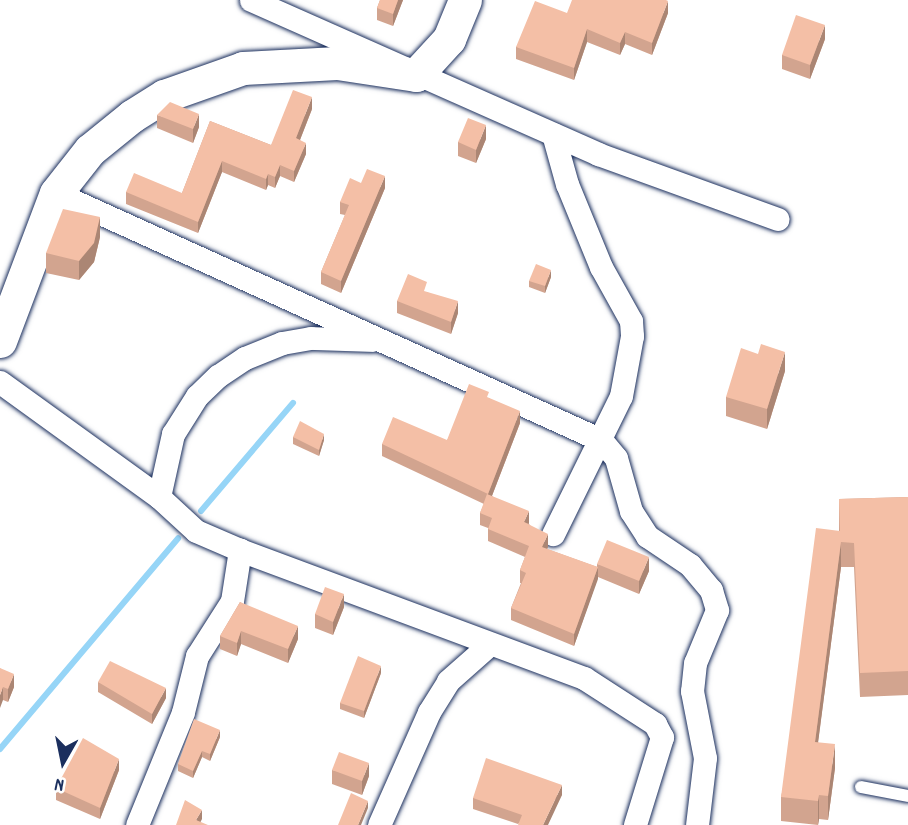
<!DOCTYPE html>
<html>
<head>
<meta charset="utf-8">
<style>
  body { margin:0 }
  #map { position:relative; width:908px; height:825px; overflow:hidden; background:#fff; font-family:Dekko,sans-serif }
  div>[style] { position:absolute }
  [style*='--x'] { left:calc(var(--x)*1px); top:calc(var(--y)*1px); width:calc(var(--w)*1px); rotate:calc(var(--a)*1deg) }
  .stream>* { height:6px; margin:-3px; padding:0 3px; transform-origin:3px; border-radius:3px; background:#96d5f7 }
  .roads { filter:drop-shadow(0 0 2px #1b2f5e) drop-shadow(0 0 2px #1b2f5e) }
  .lane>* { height:12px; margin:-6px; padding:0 6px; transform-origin:6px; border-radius:6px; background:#fff }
  .street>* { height:23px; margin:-11.5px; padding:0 11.5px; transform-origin:11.5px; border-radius:11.5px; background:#fff }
  .secondary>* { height:33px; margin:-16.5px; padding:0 16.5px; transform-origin:16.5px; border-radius:16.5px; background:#fff }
  .wall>* { inset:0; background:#d2a48f }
  .shaded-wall>* { inset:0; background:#ab8674 }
  .building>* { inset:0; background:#f4bfa6 }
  span { translate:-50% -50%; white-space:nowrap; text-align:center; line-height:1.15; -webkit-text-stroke:6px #fff; paint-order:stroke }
  .north { position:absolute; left:28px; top:727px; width:70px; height:70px; -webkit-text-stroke:5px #fff; paint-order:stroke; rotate:189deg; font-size:19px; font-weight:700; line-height:28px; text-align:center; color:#1b2f5e }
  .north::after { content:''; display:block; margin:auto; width:24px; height:32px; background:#1b2f5e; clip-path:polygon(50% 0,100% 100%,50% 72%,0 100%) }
</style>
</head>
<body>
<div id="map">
  <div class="stream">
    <div style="--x:201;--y:511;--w:142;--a:-49.6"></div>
    <div style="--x:0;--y:749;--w:276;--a:-49.8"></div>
  </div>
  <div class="roads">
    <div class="lane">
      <div style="--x:861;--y:787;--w:48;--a:10.8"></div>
    </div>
    <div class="street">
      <div style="--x:251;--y:0;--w:380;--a:23.9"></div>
      <div style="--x:598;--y:154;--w:191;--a:19.9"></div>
      <div style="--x:553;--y:134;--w:52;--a:74.4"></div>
      <div style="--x:567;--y:184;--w:90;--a:67.7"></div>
      <div style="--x:601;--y:267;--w:62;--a:60.9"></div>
      <div style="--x:631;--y:321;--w:15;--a:86"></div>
      <div style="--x:632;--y:336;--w:61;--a:100.4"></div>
      <div style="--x:621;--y:396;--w:154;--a:116.2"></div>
      <div style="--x:56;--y:193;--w:598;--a:24.38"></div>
      <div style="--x:601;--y:440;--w:23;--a:50"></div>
      <div style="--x:616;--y:458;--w:55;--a:74.2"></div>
      <div style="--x:631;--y:511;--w:30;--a:57"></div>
      <div style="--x:647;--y:536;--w:52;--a:34"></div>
      <div style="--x:690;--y:565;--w:33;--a:50"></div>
      <div style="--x:711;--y:590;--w:21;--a:73"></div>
      <div style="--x:717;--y:610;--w:57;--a:112.5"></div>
      <div style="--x:695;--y:663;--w:28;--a:96"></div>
      <div style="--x:692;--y:691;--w:68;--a:79"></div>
      <div style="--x:705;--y:758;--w:67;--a:96.8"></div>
      <div style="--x:0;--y:382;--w:196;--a:35.9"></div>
      <div style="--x:159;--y:497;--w:50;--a:42.6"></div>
      <div style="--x:196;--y:531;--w:48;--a:23.4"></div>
      <div style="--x:159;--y:497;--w:65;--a:-77.5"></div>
      <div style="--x:173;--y:434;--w:45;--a:-57.7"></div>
      <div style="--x:197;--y:396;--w:29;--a:-44"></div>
      <div style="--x:218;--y:376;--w:32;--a:-34"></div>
      <div style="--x:245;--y:358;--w:40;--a:-22"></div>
      <div style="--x:282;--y:343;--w:29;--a:-10"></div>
      <div style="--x:311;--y:338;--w:60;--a:1.9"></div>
      <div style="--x:137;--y:825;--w:122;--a:-67.8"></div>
      <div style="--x:183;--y:712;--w:58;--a:-76"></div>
      <div style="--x:197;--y:656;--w:65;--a:-57.5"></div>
      <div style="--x:232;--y:601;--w:52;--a:-81.1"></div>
      <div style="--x:240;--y:550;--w:367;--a:20.4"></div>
      <div style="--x:584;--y:678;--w:85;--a:32.9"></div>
      <div style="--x:655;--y:724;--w:15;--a:62"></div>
      <div style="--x:662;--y:737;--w:92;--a:107.1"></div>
      <div style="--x:379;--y:825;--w:124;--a:-66.1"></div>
      <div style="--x:429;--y:712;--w:36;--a:-58"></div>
      <div style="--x:448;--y:681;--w:56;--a:-41.4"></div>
    </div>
    <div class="secondary">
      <div style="--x:0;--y:341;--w:158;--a:-69.3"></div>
      <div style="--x:56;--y:193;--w:55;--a:-51.7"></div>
      <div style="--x:90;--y:150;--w:54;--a:-39"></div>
      <div style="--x:132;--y:116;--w:38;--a:-32"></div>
      <div style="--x:164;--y:96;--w:84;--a:-19.5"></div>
      <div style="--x:243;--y:68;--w:94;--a:-3"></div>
      <div style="--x:337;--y:63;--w:80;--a:8.6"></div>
      <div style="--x:416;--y:75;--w:49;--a:-47.5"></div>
      <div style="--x:449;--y:39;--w:42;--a:-67.7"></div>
    </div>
  </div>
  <div class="wall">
    <div style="clip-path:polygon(380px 0,403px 0,393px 26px,377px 20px,377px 8px)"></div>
    <div style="clip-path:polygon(567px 13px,668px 13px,652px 55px,625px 44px,620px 55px,587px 42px,574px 80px,516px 59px,516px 47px)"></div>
    <div style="clip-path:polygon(825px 39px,810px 79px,782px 69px,782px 55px)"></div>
    <div style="clip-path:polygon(312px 109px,300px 140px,306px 154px,294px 182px,280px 176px,275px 188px,268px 185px,266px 190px,222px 172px,198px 233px,126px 204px,126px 192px,182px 193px,210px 121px,271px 145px)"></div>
    <div style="clip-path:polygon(157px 115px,199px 127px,193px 143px,157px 128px)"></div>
    <div style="clip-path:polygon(486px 139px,476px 163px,458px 156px,458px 142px)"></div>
    <div style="clip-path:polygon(361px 183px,385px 188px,341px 293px,321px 284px,321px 272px,345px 215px,340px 214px,340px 202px)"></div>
    <div style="clip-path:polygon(100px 237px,94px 262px,79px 280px,46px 273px,46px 253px)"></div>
    <div style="clip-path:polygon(551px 277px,545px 293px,529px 287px,529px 281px)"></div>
    <div style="clip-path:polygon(427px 292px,458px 313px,451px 334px,397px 313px,397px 301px)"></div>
    <div style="clip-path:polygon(785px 371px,767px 429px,726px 416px,726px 397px)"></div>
    <div style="clip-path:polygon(489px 398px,520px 423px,492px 496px,529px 524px,548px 547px,547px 549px,597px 567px,597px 564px,649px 571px,639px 594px,598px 577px,574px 646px,511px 620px,511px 608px,521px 583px,520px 583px,520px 570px,525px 557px,488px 541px,488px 528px,480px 525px,480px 513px,484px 504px,382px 456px,382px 444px,447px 440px)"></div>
    <div style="clip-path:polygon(293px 437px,324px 440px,319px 456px,293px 444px)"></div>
    <div style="clip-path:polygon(908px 497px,908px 695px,860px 697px,854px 567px,841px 567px,818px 742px,835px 768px,828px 820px,819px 819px,818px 825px,781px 821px,781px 797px,839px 531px,839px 499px)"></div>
    <div style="clip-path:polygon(240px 602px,298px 639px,288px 663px,241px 644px,237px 656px,220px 649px,220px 636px)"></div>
    <div style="clip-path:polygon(344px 607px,333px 635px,315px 628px,315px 614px)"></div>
    <div style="clip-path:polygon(0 668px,14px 687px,8px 702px,3px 700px)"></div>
    <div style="clip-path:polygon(381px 673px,364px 718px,340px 709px,340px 703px)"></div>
    <div style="clip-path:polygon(98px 682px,166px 698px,152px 724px,98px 692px)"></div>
    <div style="clip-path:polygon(220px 737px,210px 761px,202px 757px,193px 778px,178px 771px,178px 764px)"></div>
    <div style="clip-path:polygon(119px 770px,100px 819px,56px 800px,56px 788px)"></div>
    <div style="clip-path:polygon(332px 770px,369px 776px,362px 795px,332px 784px)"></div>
    <div style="clip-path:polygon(562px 795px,518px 824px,473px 809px,473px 798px)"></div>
  </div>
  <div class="shaded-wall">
    <div style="clip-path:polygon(398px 0,403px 0,393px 26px,393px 14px)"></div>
    <div style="clip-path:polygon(668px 1px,668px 13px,652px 55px,652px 43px)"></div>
    <div style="clip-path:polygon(825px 25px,825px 39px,810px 79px,810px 65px)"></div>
    <div style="clip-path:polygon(587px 29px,587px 42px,574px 80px,574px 68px)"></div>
    <div style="clip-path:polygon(625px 32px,625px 44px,620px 55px,620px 43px)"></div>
    <div style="clip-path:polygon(312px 97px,312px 109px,296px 150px,296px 138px)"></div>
    <div style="clip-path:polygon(199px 114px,199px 127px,193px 143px,193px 129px)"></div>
    <div style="clip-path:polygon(486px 125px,486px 139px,476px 163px,476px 150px)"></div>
    <div style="clip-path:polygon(306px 143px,306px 154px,294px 182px,294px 171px)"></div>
    <div style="clip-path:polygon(222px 161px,222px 172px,198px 233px,198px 222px)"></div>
    <div style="clip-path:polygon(280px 165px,280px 176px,275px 188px,275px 177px)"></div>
    <div style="clip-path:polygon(268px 174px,268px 185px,266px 190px,266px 179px)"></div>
    <div style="clip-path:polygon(385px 176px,385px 188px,341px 293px,341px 281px)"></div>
    <div style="clip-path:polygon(100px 217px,100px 237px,94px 262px,79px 280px,79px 261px)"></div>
    <div style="clip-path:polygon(551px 270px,551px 277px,545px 293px,545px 286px)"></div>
    <div style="clip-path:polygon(458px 301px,458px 313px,451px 334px,451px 322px)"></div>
    <div style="clip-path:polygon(785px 352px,785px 371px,767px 429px,767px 409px)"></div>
    <div style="clip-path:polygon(520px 411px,520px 423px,488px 506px,488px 494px)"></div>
    <div style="clip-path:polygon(324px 434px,324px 440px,319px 456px,319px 450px)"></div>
    <div style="clip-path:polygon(529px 511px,529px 524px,524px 522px)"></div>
    <div style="clip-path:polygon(548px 534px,548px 547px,542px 560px,542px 547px)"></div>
    <div style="clip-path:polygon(841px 542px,841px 567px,815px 766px,815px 742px)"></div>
    <div style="clip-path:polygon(649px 557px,649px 571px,639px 594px,639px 581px)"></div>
    <div style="clip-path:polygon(598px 567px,598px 579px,574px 646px,574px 634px)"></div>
    <div style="clip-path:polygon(344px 594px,344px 607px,333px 635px,333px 622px)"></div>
    <div style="clip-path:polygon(298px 626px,298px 639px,288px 663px,288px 649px)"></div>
    <div style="clip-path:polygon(241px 631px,241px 644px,237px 656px,237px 643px)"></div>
    <div style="clip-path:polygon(381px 666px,381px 673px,364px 718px,364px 711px)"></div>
    <div style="clip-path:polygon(14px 674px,14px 687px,8px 702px,8px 689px)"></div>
    <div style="clip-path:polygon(3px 687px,3px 700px,0 708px,0 695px)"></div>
    <div style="clip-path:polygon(166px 688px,166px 698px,152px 724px,152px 714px)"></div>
    <div style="clip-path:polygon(220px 730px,220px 737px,210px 761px,210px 754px)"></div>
    <div style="clip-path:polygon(835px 744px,835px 768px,828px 820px,828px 796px)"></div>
    <div style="clip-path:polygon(202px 751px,202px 757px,193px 778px,193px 771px)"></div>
    <div style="clip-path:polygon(119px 759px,119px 770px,100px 819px,100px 808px)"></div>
    <div style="clip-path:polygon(369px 763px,369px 776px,362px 795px,362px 781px)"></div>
    <div style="clip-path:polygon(562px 785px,562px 795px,548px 825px,543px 825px)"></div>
    <div style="clip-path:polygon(819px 795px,819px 819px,818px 825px,818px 801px)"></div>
    <div style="clip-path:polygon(368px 801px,368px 808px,361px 825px,358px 825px)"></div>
    <div style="clip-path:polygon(202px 810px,202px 819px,199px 825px,196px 820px)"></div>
  </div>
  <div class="building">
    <div style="clip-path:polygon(380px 0,398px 0,393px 14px,377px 8px)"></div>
    <div style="clip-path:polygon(572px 0,666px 0,668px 1px,652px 43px,625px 32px,620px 43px,587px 29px,574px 68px,516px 47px,535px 1px,567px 13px)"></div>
    <div style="clip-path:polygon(796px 15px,825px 25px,810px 65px,782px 55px)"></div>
    <div style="clip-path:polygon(293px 90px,312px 97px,296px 138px,306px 143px,294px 171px,280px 165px,275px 177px,268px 174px,266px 179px,222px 161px,198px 222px,126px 192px,134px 173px,182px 193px,210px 121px,271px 145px)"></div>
    <div style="clip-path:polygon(170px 102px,199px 114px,193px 129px,157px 115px)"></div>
    <div style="clip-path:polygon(468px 118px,486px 125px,476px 150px,458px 142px)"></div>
    <div style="clip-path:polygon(367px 169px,385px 176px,341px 281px,321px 272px,349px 205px,340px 202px,350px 178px,361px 183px)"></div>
    <div style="clip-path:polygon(63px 209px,100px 217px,94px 243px,79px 261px,46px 253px)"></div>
    <div style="clip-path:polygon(536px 264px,551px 270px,545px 286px,529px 281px)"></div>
    <div style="clip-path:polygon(408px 274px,427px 282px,424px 291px,458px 301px,451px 322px,397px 301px)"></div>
    <div style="clip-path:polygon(761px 344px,785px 352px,767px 409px,726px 397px,741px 348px,758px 354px)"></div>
    <div style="clip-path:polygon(469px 384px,489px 392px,487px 397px,520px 411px,488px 494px,382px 444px,393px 417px,447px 440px)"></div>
    <div style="clip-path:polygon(300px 421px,324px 434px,319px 450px,293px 437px)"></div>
    <div style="clip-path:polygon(487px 494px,529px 511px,524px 522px,548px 534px,542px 547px,598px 567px,574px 634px,511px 608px,526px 573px,520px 570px,529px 546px,488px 529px,492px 518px,480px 513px)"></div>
    <div style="clip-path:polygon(908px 497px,908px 671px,860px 673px,854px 543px,841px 542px,815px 742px,835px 744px,828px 796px,819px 795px,818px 801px,781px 797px,816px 528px,840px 531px,839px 499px)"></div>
    <div style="clip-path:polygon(607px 540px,649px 557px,639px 581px,597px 564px)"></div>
    <div style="clip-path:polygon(325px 587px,344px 594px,333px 622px,315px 614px)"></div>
    <div style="clip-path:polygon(240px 602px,298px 626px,288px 649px,241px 631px,237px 643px,220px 636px)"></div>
    <div style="clip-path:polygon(358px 656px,381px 666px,364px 711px,340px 703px)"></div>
    <div style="clip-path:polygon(110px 661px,166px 688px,152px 714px,98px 682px)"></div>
    <div style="clip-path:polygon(0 668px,14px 674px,8px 689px,3px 687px,0 695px)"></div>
    <div style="clip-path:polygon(194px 719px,220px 730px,210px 754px,202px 751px,193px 771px,178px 764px)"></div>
    <div style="clip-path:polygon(83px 738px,119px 759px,100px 808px,56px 788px)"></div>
    <div style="clip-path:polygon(339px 752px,369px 763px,362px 781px,332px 770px)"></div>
    <div style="clip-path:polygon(486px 758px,562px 785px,543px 825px,518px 825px,522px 815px,473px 798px)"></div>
    <div style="clip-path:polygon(351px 793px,368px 801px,358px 825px,338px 825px)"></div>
    <div style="clip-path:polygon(185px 800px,202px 810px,196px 820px,208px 825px,176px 825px)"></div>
  </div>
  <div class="north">N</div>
</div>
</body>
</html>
